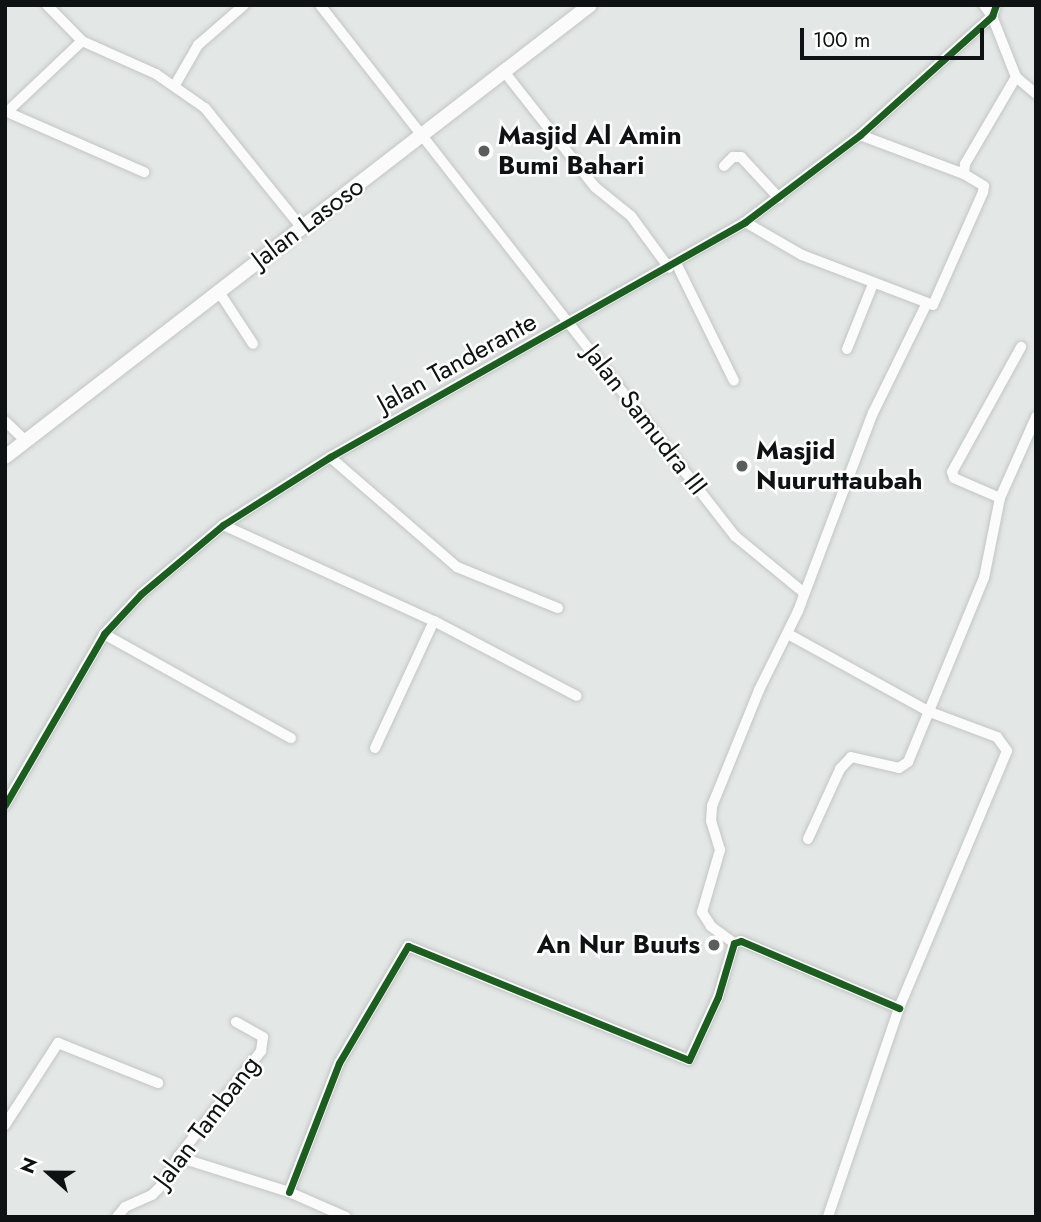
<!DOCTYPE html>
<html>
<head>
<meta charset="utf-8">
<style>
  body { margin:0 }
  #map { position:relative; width:1041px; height:1222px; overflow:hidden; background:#e3e7e6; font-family:Jost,sans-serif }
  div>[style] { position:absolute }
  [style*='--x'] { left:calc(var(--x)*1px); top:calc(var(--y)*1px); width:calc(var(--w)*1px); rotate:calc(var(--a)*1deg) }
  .roads { filter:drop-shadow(0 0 2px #c2c5c4) drop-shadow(0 0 2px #c2c5c4) }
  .street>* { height:10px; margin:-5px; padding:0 5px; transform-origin:5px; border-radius:5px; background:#fbfbfb }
  .secondary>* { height:14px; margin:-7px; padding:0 7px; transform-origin:7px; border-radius:7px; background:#fbfbfb }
  .cycleway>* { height:7px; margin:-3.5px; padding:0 3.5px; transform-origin:3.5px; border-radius:3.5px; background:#1b5e20 }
  .dots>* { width:19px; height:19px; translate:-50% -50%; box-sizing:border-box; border:4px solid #fff; border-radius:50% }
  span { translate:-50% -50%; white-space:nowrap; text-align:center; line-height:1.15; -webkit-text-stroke:5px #fff; paint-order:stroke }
  .poi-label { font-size:26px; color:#0f1212; font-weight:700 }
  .left { translate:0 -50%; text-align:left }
  .right { translate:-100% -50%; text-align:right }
  .street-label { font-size:26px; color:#0f1212 }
  .frame { position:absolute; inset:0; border:7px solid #0f1212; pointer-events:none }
  .north { position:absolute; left:14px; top:1138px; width:70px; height:70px; -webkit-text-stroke:5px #fff; paint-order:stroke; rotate:291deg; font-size:19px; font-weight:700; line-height:28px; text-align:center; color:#0f1212 }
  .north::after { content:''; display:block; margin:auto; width:24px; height:32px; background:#0f1212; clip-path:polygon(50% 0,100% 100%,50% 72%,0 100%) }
  .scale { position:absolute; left:800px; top:28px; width:184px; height:32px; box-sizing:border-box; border:4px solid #0f1212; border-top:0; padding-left:9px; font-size:21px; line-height:24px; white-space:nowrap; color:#0f1212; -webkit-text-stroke:5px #fff; paint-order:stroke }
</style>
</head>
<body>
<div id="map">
  <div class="roads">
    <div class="street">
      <div style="--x:47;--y:5;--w:50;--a:45.8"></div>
      <div style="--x:82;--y:41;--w:81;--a:24"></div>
      <div style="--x:156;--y:74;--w:60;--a:34.8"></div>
      <div style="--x:205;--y:108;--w:154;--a:51.1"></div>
      <div style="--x:320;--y:5;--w:674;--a:51.99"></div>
      <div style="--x:735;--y:536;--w:88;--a:39.5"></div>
      <div style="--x:984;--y:5;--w:14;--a:54"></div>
      <div style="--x:992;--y:16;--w:66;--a:68.5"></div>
      <div style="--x:1016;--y:77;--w:26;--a:40"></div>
      <div style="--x:82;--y:41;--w:103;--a:136.6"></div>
      <div style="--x:7;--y:112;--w:150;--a:23.7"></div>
      <div style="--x:506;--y:74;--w:144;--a:51.8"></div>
      <div style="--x:595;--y:187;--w:46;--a:38.9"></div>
      <div style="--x:631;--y:216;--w:64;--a:53.8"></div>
      <div style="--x:175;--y:85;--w:46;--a:-60.1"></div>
      <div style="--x:198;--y:45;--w:61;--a:-41"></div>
      <div style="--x:860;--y:135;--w:111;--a:20.6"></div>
      <div style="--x:724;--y:166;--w:13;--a:-45"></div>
      <div style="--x:733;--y:157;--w:8;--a:0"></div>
      <div style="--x:741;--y:157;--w:56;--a:47.2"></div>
      <div style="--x:745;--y:222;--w:66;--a:30.1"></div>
      <div style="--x:802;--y:255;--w:140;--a:20.9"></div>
      <div style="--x:933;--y:305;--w:124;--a:-66.1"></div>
      <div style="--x:983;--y:192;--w:6;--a:-81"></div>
      <div style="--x:984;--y:186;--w:23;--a:-149"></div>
      <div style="--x:964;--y:174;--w:10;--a:-84"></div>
      <div style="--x:965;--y:164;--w:101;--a:-59.6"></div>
      <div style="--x:676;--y:263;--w:131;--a:63.8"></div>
      <div style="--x:219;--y:292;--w:62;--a:56.8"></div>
      <div style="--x:847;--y:349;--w:70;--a:-68.2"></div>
      <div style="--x:5;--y:421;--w:29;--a:44"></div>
      <div style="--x:330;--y:457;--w:168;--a:40.9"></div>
      <div style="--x:457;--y:567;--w:109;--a:22.1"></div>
      <div style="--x:1000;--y:498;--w:50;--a:-156.5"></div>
      <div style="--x:954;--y:478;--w:6;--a:-108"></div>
      <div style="--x:952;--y:472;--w:143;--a:-61.1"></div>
      <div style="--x:223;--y:525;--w:232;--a:24.5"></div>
      <div style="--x:434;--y:621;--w:161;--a:27.7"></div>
      <div style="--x:104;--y:634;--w:214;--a:29.1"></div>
      <div style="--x:788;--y:634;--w:162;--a:28.8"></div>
      <div style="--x:930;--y:712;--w:72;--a:20.5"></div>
      <div style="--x:997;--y:737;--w:17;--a:54"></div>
      <div style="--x:1007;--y:751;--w:279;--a:112.8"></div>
      <div style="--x:899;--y:1008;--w:221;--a:108.8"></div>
      <div style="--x:375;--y:748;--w:140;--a:-65.1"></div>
      <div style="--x:5;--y:805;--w:198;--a:-59.9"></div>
      <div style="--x:104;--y:634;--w:54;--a:-47.2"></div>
      <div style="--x:141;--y:594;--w:107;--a:-40.1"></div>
      <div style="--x:223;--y:525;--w:127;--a:-32.4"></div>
      <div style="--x:330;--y:457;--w:477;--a:-29.5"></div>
      <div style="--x:745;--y:222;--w:144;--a:-37.1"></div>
      <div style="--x:860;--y:135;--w:178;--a:-42"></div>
      <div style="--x:992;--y:16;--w:12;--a:-70"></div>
      <div style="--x:808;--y:839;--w:77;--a:-65.4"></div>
      <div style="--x:840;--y:769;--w:16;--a:-47"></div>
      <div style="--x:851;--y:757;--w:49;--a:12.9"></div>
      <div style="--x:899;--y:768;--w:11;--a:-34"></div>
      <div style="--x:908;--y:762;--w:199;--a:-67.6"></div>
      <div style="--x:984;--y:578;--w:82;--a:-78.7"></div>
      <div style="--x:1000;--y:498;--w:89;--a:-66"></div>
      <div style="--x:734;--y:943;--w:29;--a:-144"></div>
      <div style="--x:711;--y:926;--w:17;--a:-123"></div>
      <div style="--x:702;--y:912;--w:65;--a:-73.8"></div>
      <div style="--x:720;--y:850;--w:30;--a:-107"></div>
      <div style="--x:711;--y:821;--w:15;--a:-86"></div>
      <div style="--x:712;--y:806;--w:125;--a:-67.9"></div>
      <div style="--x:759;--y:690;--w:88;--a:-63.7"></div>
      <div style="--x:798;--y:611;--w:212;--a:-69.3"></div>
      <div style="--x:873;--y:413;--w:120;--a:-63.9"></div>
      <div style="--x:5;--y:1125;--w:98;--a:-57.1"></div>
      <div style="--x:58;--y:1043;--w:108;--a:21.8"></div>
      <div style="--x:178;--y:1157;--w:116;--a:17.5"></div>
      <div style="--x:289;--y:1192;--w:62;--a:23.7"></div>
      <div style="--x:289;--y:1192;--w:138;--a:-68.8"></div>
      <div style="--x:339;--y:1063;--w:136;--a:-59.5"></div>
      <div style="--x:408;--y:946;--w:303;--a:22.1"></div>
      <div style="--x:689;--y:1060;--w:69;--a:-65.3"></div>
      <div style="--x:718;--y:997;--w:56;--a:-73.5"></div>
      <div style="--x:734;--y:943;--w:7;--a:-16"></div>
      <div style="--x:741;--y:941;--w:172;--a:23"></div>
      <div style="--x:117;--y:1217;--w:13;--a:-51"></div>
      <div style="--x:125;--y:1207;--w:30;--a:-24"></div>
      <div style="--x:152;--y:1195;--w:17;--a:-45"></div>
      <div style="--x:164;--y:1183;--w:30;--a:-62"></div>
      <div style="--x:178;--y:1157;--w:135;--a:-51.9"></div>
      <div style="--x:261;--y:1051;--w:14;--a:-82"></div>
      <div style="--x:263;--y:1037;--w:31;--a:-151"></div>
    </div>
    <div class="secondary">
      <div style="--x:5;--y:457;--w:739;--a:-37.69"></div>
    </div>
  </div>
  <div class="cycleway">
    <div style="--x:5;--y:805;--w:198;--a:-59.9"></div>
    <div style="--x:104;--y:634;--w:54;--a:-47.2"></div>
    <div style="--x:141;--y:594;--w:107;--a:-40.1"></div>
    <div style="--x:223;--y:525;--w:127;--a:-32.4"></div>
    <div style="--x:330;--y:457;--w:477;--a:-29.5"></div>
    <div style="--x:745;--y:222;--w:144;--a:-37.1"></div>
    <div style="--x:860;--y:135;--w:178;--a:-42"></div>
    <div style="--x:992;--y:16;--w:12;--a:-70"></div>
    <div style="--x:289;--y:1192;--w:138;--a:-68.8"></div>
    <div style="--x:339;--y:1063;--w:136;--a:-59.5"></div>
    <div style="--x:408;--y:946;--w:303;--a:22.1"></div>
    <div style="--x:689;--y:1060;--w:69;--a:-65.3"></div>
    <div style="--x:718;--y:997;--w:56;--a:-73.5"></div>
    <div style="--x:734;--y:943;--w:7;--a:-16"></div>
    <div style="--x:741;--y:941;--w:172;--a:23"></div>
  </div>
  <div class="dots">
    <div style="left:484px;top:151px;background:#595d5c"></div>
    <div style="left:742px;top:466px;background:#595d5c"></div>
    <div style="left:714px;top:945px;background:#595d5c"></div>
  </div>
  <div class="poi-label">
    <span class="left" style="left:498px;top:151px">Masjid Al Amin<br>Bumi Bahari</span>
    <span class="left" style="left:756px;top:466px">Masjid<br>Nuuruttaubah</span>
    <span class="right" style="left:700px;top:945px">An Nur Buuts</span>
  </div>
  <div class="street-label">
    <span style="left:308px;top:223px;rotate:-37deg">Jalan Lasoso</span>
    <span style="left:457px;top:363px;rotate:-29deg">Jalan Tanderante</span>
    <span style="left:645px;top:420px;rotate:52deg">Jalan Samudra III</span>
    <span style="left:207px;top:1122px;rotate:-53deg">Jalan Tambang</span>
  </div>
  <div class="frame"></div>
  <div class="north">N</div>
  <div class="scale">100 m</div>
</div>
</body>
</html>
